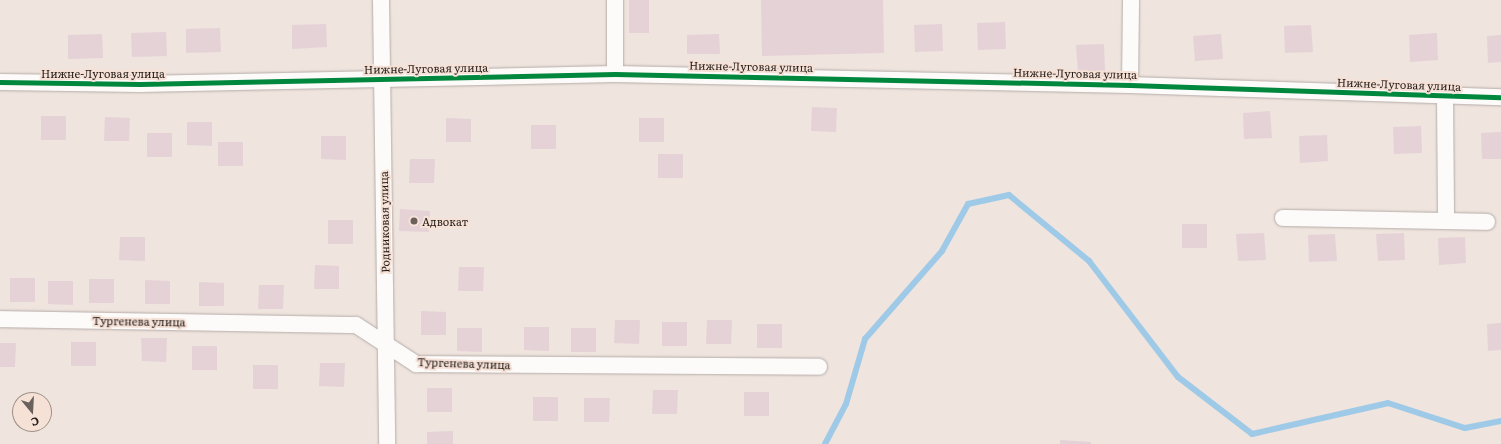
<!DOCTYPE html>
<html>
<head>
<meta charset="utf-8">
<style>
  body { margin:0 }
  #map { position:relative; width:1501px; height:444px; overflow:hidden; background:#efe4de; font-family:Literata,serif }
  div>[style] { position:absolute }
  [style*='--x'] { left:calc(var(--x)*1px); top:calc(var(--y)*1px); width:calc(var(--w)*1px); rotate:calc(var(--a)*1deg) }
  .stream>* { height:6px; margin:-3px; padding:0 3px; transform-origin:3px; border-radius:3px; background:#9ecae8 }
  .building>* { inset:0; background:#e5d2d7 }
  .roads { filter:drop-shadow(0 0 1px #b5aca8) drop-shadow(0 0 1px #b5aca8) }
  .street>* { height:16px; margin:-8px; padding:0 8px; transform-origin:8px; border-radius:8px; background:#fdfbfa }
  .cycleway>* { height:5px; margin:-2.5px; padding:0 2.5px; transform-origin:2.5px; border-radius:2.5px; background:#00873e }
  .dots>* { width:11px; height:11px; translate:-50% -50%; box-sizing:border-box; border:2px solid #f6e1d7; border-radius:50% }
  span { translate:-50% -50%; white-space:nowrap; text-align:center; line-height:1.15; -webkit-text-stroke:4px #f6e1d7; paint-order:stroke }
  .street-label { font-size:11px; color:#221b17 }
  .poi-label { font-size:11px; color:#221b17 }
  .left { translate:0 -50%; text-align:left }
  .north { position:absolute; left:12px; top:392px; width:40px; height:40px; box-sizing:border-box; background:#f6e1d7; border:1px solid #a1928a; border-radius:50%; rotate:162deg; font-size:11px; font-weight:700; line-height:16px; text-align:center; color:#221b17 }
  .north::after { content:''; display:block; margin:auto; width:14px; height:18px; background:#6a615d; clip-path:polygon(50% 0,100% 100%,50% 72%,0 100%) }
</style>
</head>
<body>
<div id="map">
  <div class="stream">
    <div style="--x:825;--y:444;--w:45;--a:-62.3"></div>
    <div style="--x:846;--y:404;--w:68;--a:-73.7"></div>
    <div style="--x:865;--y:339;--w:117;--a:-48.8"></div>
    <div style="--x:942;--y:251;--w:54;--a:-61"></div>
    <div style="--x:968;--y:204;--w:42;--a:-12.4"></div>
    <div style="--x:1009;--y:195;--w:104;--a:39.5"></div>
    <div style="--x:1089;--y:261;--w:146;--a:52.5"></div>
    <div style="--x:1178;--y:377;--w:93;--a:37.6"></div>
    <div style="--x:1252;--y:434;--w:139;--a:-12.8"></div>
    <div style="--x:1388;--y:403;--w:81;--a:18"></div>
    <div style="--x:1465;--y:428;--w:37;--a:-11"></div>
  </div>
  <div class="building">
    <div style="clip-path:polygon(629px 0,649px 0,649px 33px,629px 33px)"></div>
    <div style="clip-path:polygon(761px 0,883px 0,884px 53px,762px 56px)"></div>
    <div style="clip-path:polygon(1005px 22px,1006px 49px,978px 50px,977px 23px)"></div>
    <div style="clip-path:polygon(326px 24px,327px 47px,292px 49px,292px 25px)"></div>
    <div style="clip-path:polygon(942px 24px,943px 51px,915px 52px,914px 25px)"></div>
    <div style="clip-path:polygon(1311px 25px,1313px 52px,1285px 53px,1284px 26px)"></div>
    <div style="clip-path:polygon(220px 28px,221px 52px,186px 53px,186px 29px)"></div>
    <div style="clip-path:polygon(166px 32px,167px 56px,132px 57px,131px 33px)"></div>
    <div style="clip-path:polygon(1437px 33px,1438px 60px,1410px 62px,1409px 35px)"></div>
    <div style="clip-path:polygon(102px 34px,103px 58px,68px 59px,68px 35px)"></div>
    <div style="clip-path:polygon(719px 34px,720px 54px,687px 54px,687px 35px)"></div>
    <div style="clip-path:polygon(1221px 34px,1223px 59px,1195px 61px,1193px 36px)"></div>
    <div style="clip-path:polygon(1501px 35px,1501px 62px,1488px 63px,1487px 36px)"></div>
    <div style="clip-path:polygon(1104px 44px,1105px 71px,1078px 72px,1076px 45px)"></div>
    <div style="clip-path:polygon(812px 107px,837px 108px,836px 132px,811px 131px)"></div>
    <div style="clip-path:polygon(1270px 111px,1272px 138px,1244px 139px,1243px 113px)"></div>
    <div style="clip-path:polygon(41px 116px,66px 116px,66px 140px,41px 140px)"></div>
    <div style="clip-path:polygon(105px 117px,130px 118px,129px 141px,104px 141px)"></div>
    <div style="clip-path:polygon(446px 118px,471px 119px,471px 142px,446px 142px)"></div>
    <div style="clip-path:polygon(639px 118px,664px 118px,664px 142px,639px 142px)"></div>
    <div style="clip-path:polygon(187px 122px,212px 122px,212px 146px,187px 145px)"></div>
    <div style="clip-path:polygon(531px 125px,556px 125px,556px 149px,531px 149px)"></div>
    <div style="clip-path:polygon(1421px 126px,1422px 153px,1394px 154px,1393px 127px)"></div>
    <div style="clip-path:polygon(1501px 132px,1501px 159px,1482px 159px,1481px 133px)"></div>
    <div style="clip-path:polygon(147px 133px,172px 133px,172px 157px,147px 157px)"></div>
    <div style="clip-path:polygon(1327px 135px,1328px 161px,1300px 163px,1299px 136px)"></div>
    <div style="clip-path:polygon(321px 136px,346px 136px,346px 160px,321px 159px)"></div>
    <div style="clip-path:polygon(218px 142px,243px 142px,243px 166px,218px 166px)"></div>
    <div style="clip-path:polygon(658px 154px,683px 154px,683px 178px,658px 178px)"></div>
    <div style="clip-path:polygon(410px 159px,435px 159px,434px 183px,409px 183px)"></div>
    <div style="clip-path:polygon(400px 209px,430px 211px,429px 232px,399px 231px)"></div>
    <div style="clip-path:polygon(328px 220px,353px 220px,353px 244px,328px 244px)"></div>
    <div style="clip-path:polygon(1182px 224px,1207px 224px,1207px 248px,1182px 248px)"></div>
    <div style="clip-path:polygon(1264px 233px,1266px 260px,1238px 261px,1236px 234px)"></div>
    <div style="clip-path:polygon(1404px 233px,1405px 260px,1378px 261px,1376px 234px)"></div>
    <div style="clip-path:polygon(1335px 234px,1337px 261px,1309px 262px,1308px 235px)"></div>
    <div style="clip-path:polygon(120px 237px,145px 237px,145px 261px,119px 260px)"></div>
    <div style="clip-path:polygon(1465px 237px,1466px 263px,1439px 265px,1438px 238px)"></div>
    <div style="clip-path:polygon(315px 265px,339px 266px,339px 289px,314px 289px)"></div>
    <div style="clip-path:polygon(459px 267px,484px 267px,483px 291px,458px 291px)"></div>
    <div style="clip-path:polygon(10px 278px,35px 278px,35px 302px,10px 302px)"></div>
    <div style="clip-path:polygon(89px 279px,114px 279px,114px 303px,89px 303px)"></div>
    <div style="clip-path:polygon(145px 280px,170px 281px,170px 304px,145px 304px)"></div>
    <div style="clip-path:polygon(48px 281px,73px 281px,73px 305px,48px 304px)"></div>
    <div style="clip-path:polygon(199px 282px,224px 283px,224px 306px,199px 306px)"></div>
    <div style="clip-path:polygon(259px 285px,284px 285px,283px 309px,258px 309px)"></div>
    <div style="clip-path:polygon(421px 311px,446px 312px,446px 335px,421px 335px)"></div>
    <div style="clip-path:polygon(615px 320px,640px 320px,639px 344px,614px 343px)"></div>
    <div style="clip-path:polygon(707px 320px,732px 320px,731px 344px,706px 344px)"></div>
    <div style="clip-path:polygon(662px 322px,687px 322px,687px 346px,662px 346px)"></div>
    <div style="clip-path:polygon(1501px 323px,1501px 350px,1488px 351px,1487px 324px)"></div>
    <div style="clip-path:polygon(757px 324px,782px 324px,782px 348px,757px 348px)"></div>
    <div style="clip-path:polygon(524px 327px,549px 327px,549px 351px,524px 350px)"></div>
    <div style="clip-path:polygon(457px 328px,482px 328px,482px 352px,457px 351px)"></div>
    <div style="clip-path:polygon(571px 328px,596px 328px,596px 352px,571px 352px)"></div>
    <div style="clip-path:polygon(141px 338px,167px 338px,166px 362px,142px 361px)"></div>
    <div style="clip-path:polygon(71px 342px,96px 342px,96px 366px,71px 366px)"></div>
    <div style="clip-path:polygon(0 343px,16px 343px,15px 367px,0 367px)"></div>
    <div style="clip-path:polygon(192px 346px,217px 346px,217px 370px,192px 370px)"></div>
    <div style="clip-path:polygon(320px 363px,345px 363px,344px 387px,319px 386px)"></div>
    <div style="clip-path:polygon(253px 365px,278px 365px,278px 389px,253px 389px)"></div>
    <div style="clip-path:polygon(427px 388px,452px 388px,452px 412px,427px 412px)"></div>
    <div style="clip-path:polygon(653px 390px,678px 390px,677px 414px,652px 414px)"></div>
    <div style="clip-path:polygon(744px 392px,769px 392px,769px 416px,744px 416px)"></div>
    <div style="clip-path:polygon(533px 397px,558px 397px,558px 421px,533px 421px)"></div>
    <div style="clip-path:polygon(584px 398px,610px 398px,609px 422px,584px 422px)"></div>
    <div style="clip-path:polygon(453px 431px,453px 444px,427px 444px,427px 432px)"></div>
    <div style="clip-path:polygon(1060px 440px,1091px 442px,1091px 444px,1060px 444px)"></div>
  </div>
  <div class="roads">
    <div class="street">
      <div style="--x:381;--y:0;--w:444;--a:89.2"></div>
      <div style="--x:615;--y:74;--w:74;--a:-90"></div>
      <div style="--x:0;--y:82;--w:140;--a:0.8"></div>
      <div style="--x:140;--y:84;--w:475;--a:-1.2"></div>
      <div style="--x:615;--y:74;--w:515;--a:1.22"></div>
      <div style="--x:1130;--y:85;--w:371;--a:1.9"></div>
      <div style="--x:1130;--y:85;--w:85;--a:-89.3"></div>
      <div style="--x:1445;--y:96;--w:125;--a:89.5"></div>
      <div style="--x:1283;--y:218;--w:204;--a:1.1"></div>
      <div style="--x:0;--y:319;--w:356;--a:1"></div>
      <div style="--x:356;--y:325;--w:72;--a:33"></div>
      <div style="--x:416;--y:364;--w:403;--a:0.4"></div>
    </div>
  </div>
  <div class="cycleway">
    <div style="--x:0;--y:82;--w:140;--a:0.8"></div>
    <div style="--x:140;--y:84;--w:475;--a:-1.2"></div>
    <div style="--x:615;--y:74;--w:515;--a:1.22"></div>
    <div style="--x:1130;--y:85;--w:371;--a:1.9"></div>
  </div>
  <div class="dots">
    <div style="left:414px;top:221px;background:#6a615d"></div>
  </div>
  <div class="street-label">
    <span style="left:751px;top:66px;rotate:1deg">Нижне-Луговая улица</span>
    <span style="left:426px;top:68px;rotate:-1deg">Нижне-Луговая улица</span>
    <span style="left:103px;top:73px">Нижне-Луговая улица</span>
    <span style="left:1075px;top:73px;rotate:1deg">Нижне-Луговая улица</span>
    <span style="left:1399px;top:84px;rotate:2deg">Нижне-Луговая улица</span>
    <span style="left:384px;top:222px;rotate:-91deg">Родниковая улица</span>
    <span style="left:139px;top:321px;rotate:1deg">Тургенева улица</span>
    <span style="left:464px;top:363px;rotate:2deg">Тургенева улица</span>
  </div>
  <div class="poi-label">
    <span class="left" style="left:422px;top:221px">Адвокат</span>
  </div>
  <div class="north">С</div>
</div>
</body>
</html>
